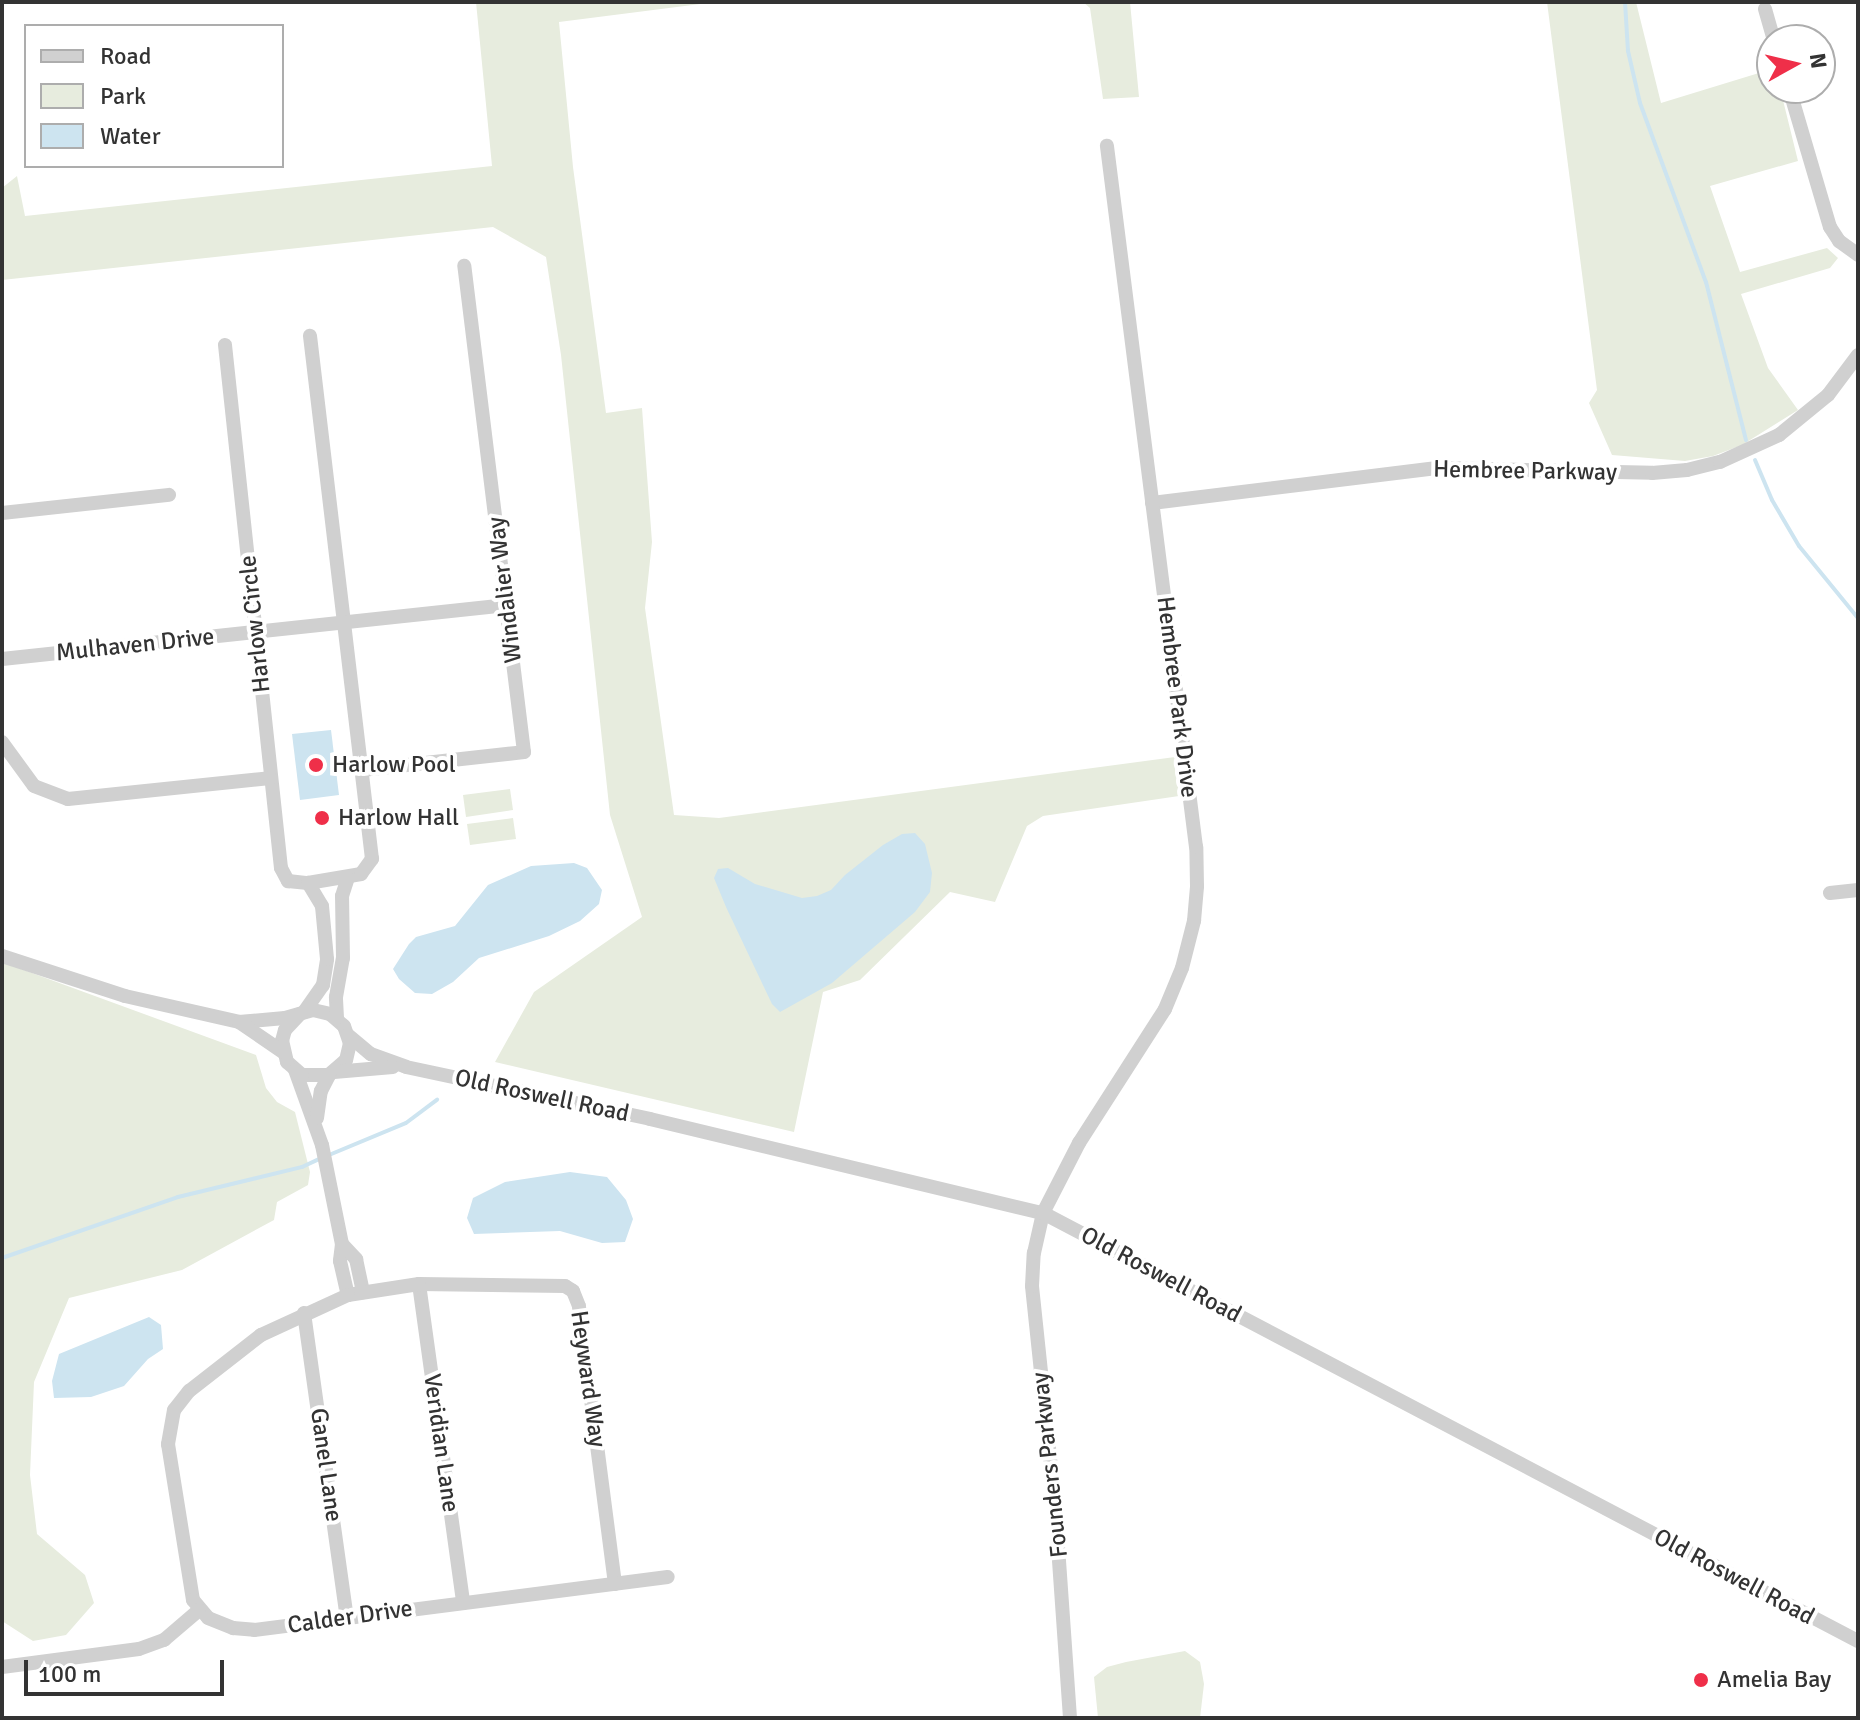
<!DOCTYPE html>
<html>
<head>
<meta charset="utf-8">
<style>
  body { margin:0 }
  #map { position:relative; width:1860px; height:1720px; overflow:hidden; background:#fff; font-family:Signika,sans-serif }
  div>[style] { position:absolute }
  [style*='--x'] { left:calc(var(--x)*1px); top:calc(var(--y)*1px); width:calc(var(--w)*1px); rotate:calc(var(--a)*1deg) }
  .green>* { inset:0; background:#e7ecde }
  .water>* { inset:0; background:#cde4f0 }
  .stream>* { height:4px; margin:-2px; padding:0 2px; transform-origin:2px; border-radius:2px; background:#cde4f0 }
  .minor>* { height:14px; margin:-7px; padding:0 7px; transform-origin:7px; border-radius:7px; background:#d0d0d0 }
  .dots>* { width:22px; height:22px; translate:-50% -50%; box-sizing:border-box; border:4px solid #fff; border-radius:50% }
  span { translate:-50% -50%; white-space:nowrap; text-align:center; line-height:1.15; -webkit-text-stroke:8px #fff; paint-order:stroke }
  .street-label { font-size:24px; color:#333 }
  .poi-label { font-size:24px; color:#333 }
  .left { translate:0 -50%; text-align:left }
  .frame { position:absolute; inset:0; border:4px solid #333; pointer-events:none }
  .legend { position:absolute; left:24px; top:24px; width:260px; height:144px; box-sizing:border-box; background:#fff; border:2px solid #adadad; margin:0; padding:10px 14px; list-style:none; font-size:24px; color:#333 }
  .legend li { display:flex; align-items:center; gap:16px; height:40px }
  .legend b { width:40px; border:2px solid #adadad }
  .north { position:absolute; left:1756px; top:24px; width:80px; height:80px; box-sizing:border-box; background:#fff; border:2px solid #adadad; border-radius:50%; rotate:82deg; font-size:22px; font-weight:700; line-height:32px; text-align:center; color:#333 }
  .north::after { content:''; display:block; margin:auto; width:28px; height:36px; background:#ef2f49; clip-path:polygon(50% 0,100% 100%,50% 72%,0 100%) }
  .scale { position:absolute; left:24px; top:1660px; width:200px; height:36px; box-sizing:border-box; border:4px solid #333; border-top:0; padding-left:10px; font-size:24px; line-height:28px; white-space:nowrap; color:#333; -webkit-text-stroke:6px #fff; paint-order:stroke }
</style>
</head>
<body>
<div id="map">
  <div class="green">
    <div style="clip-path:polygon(476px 2px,716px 2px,559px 22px,573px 167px,606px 413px,642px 408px,652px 542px,645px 608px,674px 815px,719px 818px,1175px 757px,1179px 796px,1043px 816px,1027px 826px,995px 902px,950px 892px,860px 980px,823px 992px,794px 1132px,495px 1062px,534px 992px,642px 917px,610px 815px,561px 355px,546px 257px,493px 227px,2px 280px,2px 188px,17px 176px,25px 216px,492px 166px)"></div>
    <div style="clip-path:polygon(1083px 2px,1130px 2px,1139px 97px,1103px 99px,1090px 8px)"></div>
    <div style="clip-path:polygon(1547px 2px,1636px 2px,1661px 103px,1772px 69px,1772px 88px,1780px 88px,1798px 161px,1710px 186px,1740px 272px,1827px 248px,1838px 258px,1830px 268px,1741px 294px,1768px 368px,1798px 410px,1742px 445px,1713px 456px,1685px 461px,1612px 455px,1589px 403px,1597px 390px)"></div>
    <div style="clip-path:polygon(510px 789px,513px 810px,466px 817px,463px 795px)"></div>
    <div style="clip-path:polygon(513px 818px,516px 839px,470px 845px,467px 824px)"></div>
    <div style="clip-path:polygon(2px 962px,256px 1055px,266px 1088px,277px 1102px,295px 1112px,310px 1172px,308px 1185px,277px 1202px,274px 1220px,182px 1270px,69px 1298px,34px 1382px,30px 1475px,37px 1534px,85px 1575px,94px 1603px,66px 1635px,33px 1641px,2px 1621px)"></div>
    <div style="clip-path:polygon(1185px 1651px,1200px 1662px,1204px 1684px,1200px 1718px,1098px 1718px,1094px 1677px,1107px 1667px,1126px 1662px)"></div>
  </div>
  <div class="water">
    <div style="clip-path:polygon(331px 730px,339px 795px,300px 800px,292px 734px)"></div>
    <div style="clip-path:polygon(915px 833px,925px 844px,932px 873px,930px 892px,915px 912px,832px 983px,780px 1012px,772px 1004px,726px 907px,714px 878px,718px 869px,728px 868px,755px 884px,802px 898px,817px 896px,831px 890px,845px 875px,883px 845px,902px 834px)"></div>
    <div style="clip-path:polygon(574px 863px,587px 868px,602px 890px,599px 904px,580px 921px,549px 936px,479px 958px,453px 982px,432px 994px,415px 993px,399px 979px,393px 969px,409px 944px,416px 937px,455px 926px,488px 885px,531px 866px)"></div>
    <div style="clip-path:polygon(570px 1172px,607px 1177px,626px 1200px,633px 1219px,625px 1242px,602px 1243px,560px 1231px,474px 1234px,467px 1218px,473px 1198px,505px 1182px)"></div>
    <div style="clip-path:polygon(149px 1317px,161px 1325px,163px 1349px,148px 1359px,124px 1386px,91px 1397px,54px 1398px,52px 1381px,59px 1354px)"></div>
  </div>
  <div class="stream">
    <div style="--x:1625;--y:2;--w:49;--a:86.5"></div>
    <div style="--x:1628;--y:51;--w:53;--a:77"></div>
    <div style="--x:1640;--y:103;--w:191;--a:69.8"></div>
    <div style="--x:1706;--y:282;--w:163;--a:75.8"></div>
    <div style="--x:1755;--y:460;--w:43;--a:67"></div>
    <div style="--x:1772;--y:500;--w:53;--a:59.6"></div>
    <div style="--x:1799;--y:546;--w:93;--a:50.7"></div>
    <div style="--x:329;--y:1155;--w:83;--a:-22.6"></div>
    <div style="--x:406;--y:1123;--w:39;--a:-37"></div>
    <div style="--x:2;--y:1258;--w:186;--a:-19.1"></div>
    <div style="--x:178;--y:1197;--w:128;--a:-13.6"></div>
    <div style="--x:302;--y:1167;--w:21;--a:-25"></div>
  </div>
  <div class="minor">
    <div style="--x:1765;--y:9;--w:32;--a:74"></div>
    <div style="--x:1789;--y:88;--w:145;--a:73.6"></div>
    <div style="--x:1830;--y:227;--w:17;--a:57"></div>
    <div style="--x:1839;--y:241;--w:24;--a:36"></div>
    <div style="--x:225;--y:345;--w:526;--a:83.89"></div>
    <div style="--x:281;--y:868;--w:15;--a:62"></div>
    <div style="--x:288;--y:881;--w:20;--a:6"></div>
    <div style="--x:308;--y:883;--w:54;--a:-9.6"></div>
    <div style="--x:361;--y:874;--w:19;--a:-54"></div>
    <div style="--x:372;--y:859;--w:527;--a:-96.76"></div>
    <div style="--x:1152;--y:503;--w:289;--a:-7"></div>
    <div style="--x:1439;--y:468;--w:213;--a:1.3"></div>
    <div style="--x:1652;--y:473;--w:35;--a:-5"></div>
    <div style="--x:1687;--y:470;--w:34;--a:-14"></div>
    <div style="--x:1720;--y:462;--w:65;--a:-24.6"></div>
    <div style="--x:1779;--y:435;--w:63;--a:-39.2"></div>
    <div style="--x:1828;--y:395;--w:50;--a:-53.1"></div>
    <div style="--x:2;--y:513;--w:168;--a:-6.2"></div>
    <div style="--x:2;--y:659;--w:508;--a:-6.1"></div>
    <div style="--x:2;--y:742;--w:54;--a:54"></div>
    <div style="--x:34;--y:786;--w:36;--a:21"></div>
    <div style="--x:68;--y:799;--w:203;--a:-5.9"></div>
    <div style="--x:362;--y:770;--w:163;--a:-6.3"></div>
    <div style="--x:524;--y:752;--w:490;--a:-97"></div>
    <div style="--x:1830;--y:893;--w:28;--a:-6"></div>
    <div style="--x:2;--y:956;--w:129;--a:18"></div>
    <div style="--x:125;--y:996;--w:117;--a:12.8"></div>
    <div style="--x:239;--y:1022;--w:46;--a:-5"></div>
    <div style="--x:285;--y:1018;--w:29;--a:-16"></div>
    <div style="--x:313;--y:1010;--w:17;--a:13"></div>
    <div style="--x:330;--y:1014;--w:18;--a:41"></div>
    <div style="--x:344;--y:1026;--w:18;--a:71"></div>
    <div style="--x:350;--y:1043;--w:17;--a:103"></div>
    <div style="--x:346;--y:1060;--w:23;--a:139"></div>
    <div style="--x:329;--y:1075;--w:27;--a:180"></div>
    <div style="--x:302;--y:1075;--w:20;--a:-139"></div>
    <div style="--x:287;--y:1062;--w:22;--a:-103"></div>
    <div style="--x:282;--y:1041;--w:11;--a:-75"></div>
    <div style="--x:285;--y:1030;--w:22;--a:-47"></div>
    <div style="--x:304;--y:1012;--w:33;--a:-55"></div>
    <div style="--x:323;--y:985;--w:26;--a:-81"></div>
    <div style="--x:327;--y:959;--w:53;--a:-95.4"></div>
    <div style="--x:322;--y:906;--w:27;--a:-121"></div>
    <div style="--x:337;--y:1018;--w:21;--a:-93"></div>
    <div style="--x:336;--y:997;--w:40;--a:-80"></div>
    <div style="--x:343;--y:958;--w:62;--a:-90.9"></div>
    <div style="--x:342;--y:896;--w:19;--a:-72"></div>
    <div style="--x:239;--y:1022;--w:53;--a:34.3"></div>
    <div style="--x:348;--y:1035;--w:30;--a:40"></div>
    <div style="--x:371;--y:1054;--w:37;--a:20"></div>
    <div style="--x:406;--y:1067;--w:249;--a:12"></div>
    <div style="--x:650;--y:1119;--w:404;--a:13.5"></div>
    <div style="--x:1043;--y:1213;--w:921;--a:27.71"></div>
    <div style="--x:295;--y:1070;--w:80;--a:70.2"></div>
    <div style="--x:322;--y:1145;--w:101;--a:78.6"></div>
    <div style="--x:342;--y:1244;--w:17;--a:97"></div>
    <div style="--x:340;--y:1261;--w:35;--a:77"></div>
    <div style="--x:334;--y:1072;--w:59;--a:-4.8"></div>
    <div style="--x:317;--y:1118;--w:27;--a:-82"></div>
    <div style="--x:321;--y:1091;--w:18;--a:-63"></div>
    <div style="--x:342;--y:1244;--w:21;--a:47"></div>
    <div style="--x:356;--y:1259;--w:34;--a:78"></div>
    <div style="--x:419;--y:1284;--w:322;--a:82.1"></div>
    <div style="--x:304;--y:1313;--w:308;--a:82"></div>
    <div style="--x:615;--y:1584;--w:280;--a:-97.4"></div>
    <div style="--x:579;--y:1306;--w:16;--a:-112"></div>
    <div style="--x:573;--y:1291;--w:9;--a:-148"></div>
    <div style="--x:565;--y:1286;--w:146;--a:-179.2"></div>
    <div style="--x:419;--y:1284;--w:72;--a:171.2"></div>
    <div style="--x:348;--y:1295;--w:96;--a:155.3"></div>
    <div style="--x:261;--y:1335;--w:91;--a:142.1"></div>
    <div style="--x:189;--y:1391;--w:24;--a:128"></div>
    <div style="--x:174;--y:1410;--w:35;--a:100"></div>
    <div style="--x:168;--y:1444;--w:158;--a:80.9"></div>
    <div style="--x:193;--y:1600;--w:23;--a:50"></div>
    <div style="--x:208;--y:1618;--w:27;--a:22"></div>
    <div style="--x:233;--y:1628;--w:21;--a:5"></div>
    <div style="--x:254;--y:1630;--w:417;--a:-7.3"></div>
    <div style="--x:2;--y:1667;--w:138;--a:-7.5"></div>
    <div style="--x:139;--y:1649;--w:27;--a:-20"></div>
    <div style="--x:164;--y:1640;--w:46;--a:-40.6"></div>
    <div style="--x:1070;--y:1718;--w:214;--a:-94"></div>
    <div style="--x:1055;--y:1505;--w:220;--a:-96"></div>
    <div style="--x:1032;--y:1286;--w:33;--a:-87"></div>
    <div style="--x:1034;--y:1253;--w:41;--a:-77.3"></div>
    <div style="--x:1043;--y:1213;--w:79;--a:-62.8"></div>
    <div style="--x:1079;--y:1143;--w:159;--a:-57.3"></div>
    <div style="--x:1165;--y:1009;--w:44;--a:-67.5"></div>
    <div style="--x:1182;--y:968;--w:49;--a:-75.7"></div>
    <div style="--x:1194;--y:921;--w:35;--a:-85"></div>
    <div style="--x:1197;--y:886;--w:39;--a:-91"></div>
    <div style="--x:1196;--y:847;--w:707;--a:-97.24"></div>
  </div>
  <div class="dots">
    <div style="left:316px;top:765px;background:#ef2f49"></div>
    <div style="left:322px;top:818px;background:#ef2f49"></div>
    <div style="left:1701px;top:1680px;background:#ef2f49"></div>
  </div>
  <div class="street-label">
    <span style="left:1525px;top:471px;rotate:1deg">Hembree Parkway</span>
    <span style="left:505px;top:590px;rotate:-97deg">Windalier Way</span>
    <span style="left:255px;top:624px;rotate:-96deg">Harlow Circle</span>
    <span style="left:135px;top:645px;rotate:-6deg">Mulhaven Drive</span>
    <span style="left:1177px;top:697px;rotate:83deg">Hembree Park Drive</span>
    <span style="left:542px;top:1096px;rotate:12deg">Old Roswell Road</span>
    <span style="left:1161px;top:1275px;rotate:28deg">Old Roswell Road</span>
    <span style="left:588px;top:1379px;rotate:82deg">Heyward Way</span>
    <span style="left:441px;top:1443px;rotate:82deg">Veridian Lane</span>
    <span style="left:326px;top:1465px;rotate:82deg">Ganel Lane</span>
    <span style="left:1050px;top:1465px;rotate:-96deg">Founders Parkway</span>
    <span style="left:1734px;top:1577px;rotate:28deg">Old Roswell Road</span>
    <span style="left:350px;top:1617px;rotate:-8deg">Calder Drive</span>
  </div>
  <div class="poi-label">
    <span class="left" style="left:332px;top:765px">Harlow Pool</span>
    <span class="left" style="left:338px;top:818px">Harlow Hall</span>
    <span class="left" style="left:1717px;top:1680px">Amelia Bay</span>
  </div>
  <div class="frame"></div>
  <ul class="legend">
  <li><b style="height:10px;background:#d0d0d0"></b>Road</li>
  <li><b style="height:22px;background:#e7ecde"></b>Park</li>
  <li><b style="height:22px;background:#cde4f0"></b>Water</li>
  </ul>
  <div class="north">N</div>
  <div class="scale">100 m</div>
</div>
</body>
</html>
